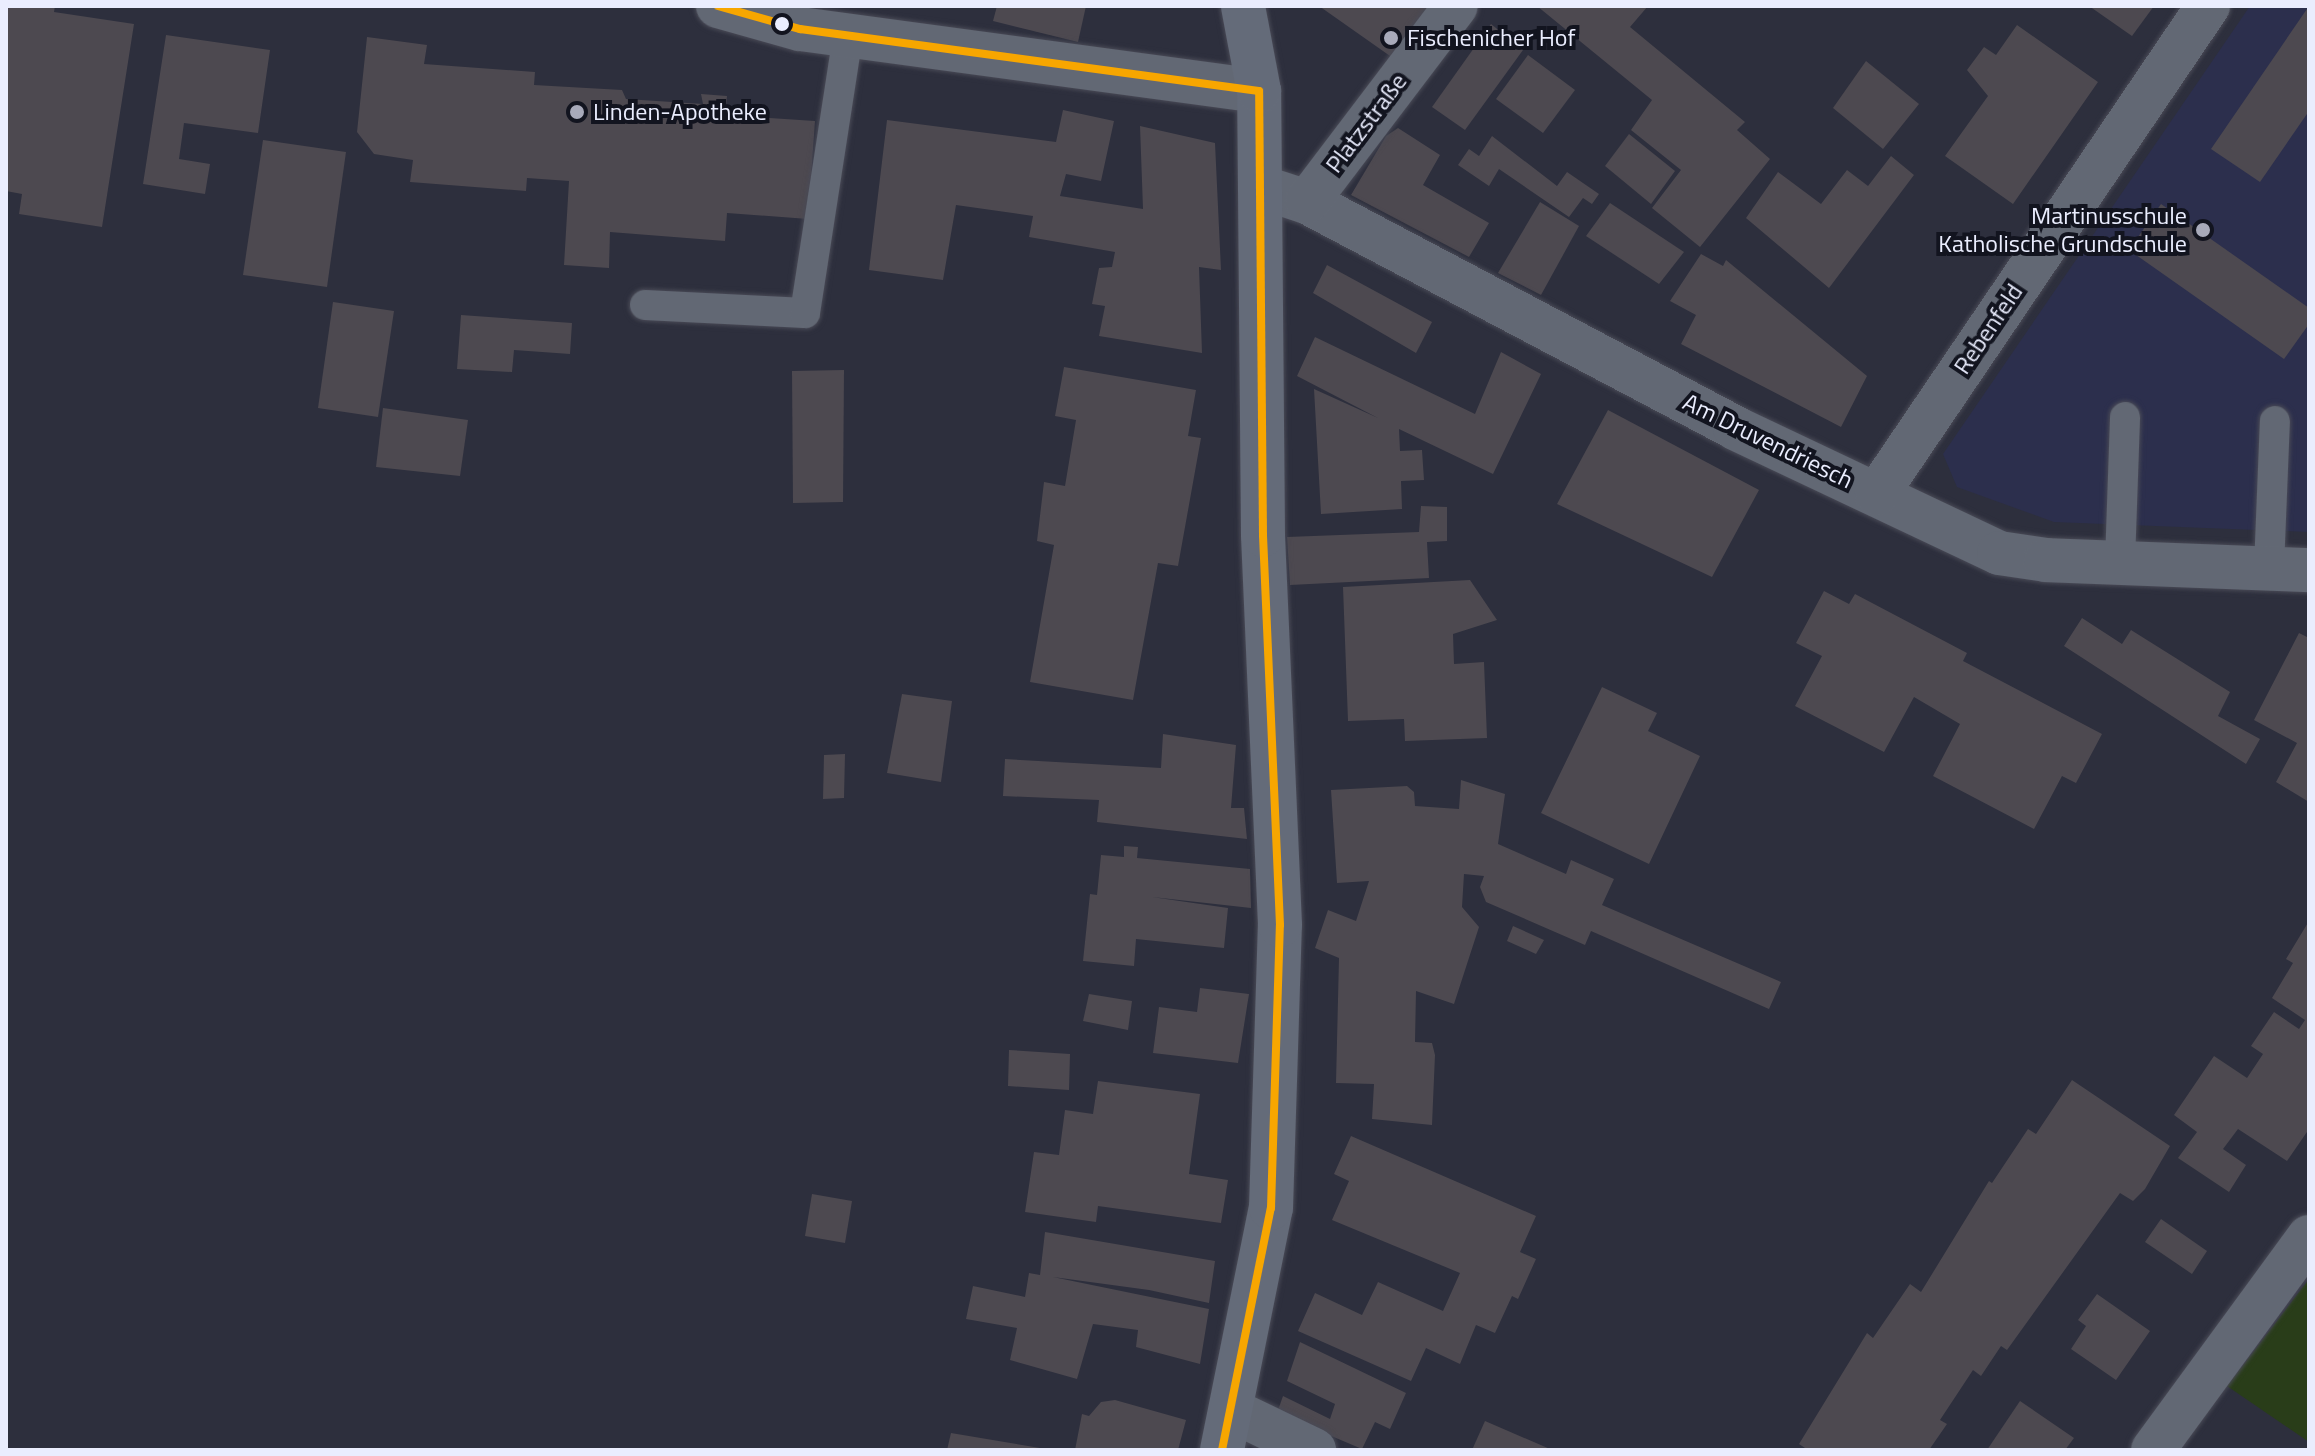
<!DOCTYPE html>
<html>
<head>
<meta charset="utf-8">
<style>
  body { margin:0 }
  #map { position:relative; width:2315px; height:1456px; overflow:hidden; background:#2d2f3d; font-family:"Titillium Web",sans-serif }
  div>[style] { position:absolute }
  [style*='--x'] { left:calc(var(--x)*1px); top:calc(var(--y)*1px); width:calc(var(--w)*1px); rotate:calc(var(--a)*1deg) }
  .built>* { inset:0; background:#2c2f4d }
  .green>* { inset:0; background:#293d19 }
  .building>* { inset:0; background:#4d4950 }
  .roads { filter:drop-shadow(0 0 2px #494a56) drop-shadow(0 0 2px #494a56) }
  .lane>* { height:30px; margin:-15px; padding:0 15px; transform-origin:15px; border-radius:15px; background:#626874 }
  .street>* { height:44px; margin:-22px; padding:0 22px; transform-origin:22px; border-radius:22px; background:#626874 }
  .secondary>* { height:44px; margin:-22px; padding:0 22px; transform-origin:22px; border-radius:22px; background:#646b79 }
  .bus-1>* { height:8px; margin:-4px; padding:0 4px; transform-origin:4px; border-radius:4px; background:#f7a600 }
  .dots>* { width:22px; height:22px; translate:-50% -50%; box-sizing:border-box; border:4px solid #12141f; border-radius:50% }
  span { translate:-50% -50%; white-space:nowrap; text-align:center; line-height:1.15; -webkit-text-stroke:8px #12141f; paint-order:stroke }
  .poi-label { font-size:24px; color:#eaedfe }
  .left { translate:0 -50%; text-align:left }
  .right { translate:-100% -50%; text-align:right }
  .street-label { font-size:24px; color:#eaedfe }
  .frame { position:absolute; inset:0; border:8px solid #eaedfe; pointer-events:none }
</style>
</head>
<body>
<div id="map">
  <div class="built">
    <div style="clip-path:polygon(2250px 6px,2309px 6px,2309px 532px,2054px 522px,1957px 487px,1943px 454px)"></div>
  </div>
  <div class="green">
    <div style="clip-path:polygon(2309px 1279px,2309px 1442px,2227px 1386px)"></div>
  </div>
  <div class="building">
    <div style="clip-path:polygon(6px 6px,55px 6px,54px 12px,134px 24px,102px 227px,19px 214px,22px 194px,6px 191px)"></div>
    <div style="clip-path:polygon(997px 6px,1086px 6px,1078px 42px,993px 21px)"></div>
    <div style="clip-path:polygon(1319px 6px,1441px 6px,1400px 63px)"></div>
    <div style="clip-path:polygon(1537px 6px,1648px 6px,1630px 27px,1745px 122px,1737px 130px,1770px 159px,1700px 247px,1652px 208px,1681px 170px,1631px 130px,1652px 100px)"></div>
    <div style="clip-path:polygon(2089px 6px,2154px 6px,2132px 36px)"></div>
    <div style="clip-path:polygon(2309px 6px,2309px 111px,2260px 182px,2211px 149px)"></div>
    <div style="clip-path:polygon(1491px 24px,1523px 50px,1465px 130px,1432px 107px)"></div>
    <div style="clip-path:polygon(2017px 25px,2098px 82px,2013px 204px,1945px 156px,1988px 96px,1967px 70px,1984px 47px,1996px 55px)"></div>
    <div style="clip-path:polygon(166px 35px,270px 50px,258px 133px,184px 123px,179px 159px,210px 164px,205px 194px,143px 184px)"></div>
    <div style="clip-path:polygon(367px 37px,427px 45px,424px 64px,535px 72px,534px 85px,622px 90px,626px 99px,703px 104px,701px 94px,727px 96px,725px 115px,815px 121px,808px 219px,727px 213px,725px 241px,610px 232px,609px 268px,564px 265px,569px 181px,527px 178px,526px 191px,410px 182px,413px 160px,374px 154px,357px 132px)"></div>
    <div style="clip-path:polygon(1528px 55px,1575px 90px,1543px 133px,1496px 99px)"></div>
    <div style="clip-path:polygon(1866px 61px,1919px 104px,1883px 149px,1833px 108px)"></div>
    <div style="clip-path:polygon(1063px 110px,1114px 121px,1101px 181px,1066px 174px,1060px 196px,1143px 209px,1140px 126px,1215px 143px,1221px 270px,1199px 267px,1202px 353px,1099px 336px,1105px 306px,1092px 304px,1099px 268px,1112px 267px,1115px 252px,1029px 237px,1033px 216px,956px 205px,943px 280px,869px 270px,887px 120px,1056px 142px)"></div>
    <div style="clip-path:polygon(1398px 128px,1440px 155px,1423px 185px,1489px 223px,1469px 257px,1351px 195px,1386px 136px)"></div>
    <div style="clip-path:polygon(1629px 134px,1675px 171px,1651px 204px,1605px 166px)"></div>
    <div style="clip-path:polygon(1492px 136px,1557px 186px,1567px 172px,1599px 194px,1592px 204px,1583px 198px,1569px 217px,1499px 169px,1489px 186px,1458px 165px,1469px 149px,1479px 156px)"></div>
    <div style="clip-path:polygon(263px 140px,346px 152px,327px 287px,243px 275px)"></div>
    <div style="clip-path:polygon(1891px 156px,1914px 175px,1829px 288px,1746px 218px,1778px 172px,1821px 204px,1847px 170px,1868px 186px)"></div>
    <div style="clip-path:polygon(1540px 202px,1579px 226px,1541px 295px,1498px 273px)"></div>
    <div style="clip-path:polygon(1610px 203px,1684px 252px,1659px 284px,1586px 236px)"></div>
    <div style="clip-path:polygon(2161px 204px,2309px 308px,2309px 324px,2284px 359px,2129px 250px)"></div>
    <div style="clip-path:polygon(1701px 254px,1723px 266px,1726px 260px,1867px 376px,1841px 427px,1681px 344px,1696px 315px,1670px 301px)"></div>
    <div style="clip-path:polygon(1327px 265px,1432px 322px,1416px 353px,1313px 293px)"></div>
    <div style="clip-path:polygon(333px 302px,394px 311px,378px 417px,318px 408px)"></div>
    <div style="clip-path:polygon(461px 315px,572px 323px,570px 354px,514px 350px,512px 372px,457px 369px)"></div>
    <div style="clip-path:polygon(1315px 337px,1475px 414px,1501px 352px,1541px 374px,1493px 474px,1399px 429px,1400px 451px,1422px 450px,1424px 480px,1401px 481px,1402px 509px,1321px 514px,1314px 389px,1378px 418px,1297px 376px)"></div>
    <div style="clip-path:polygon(1064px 367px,1196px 390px,1188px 436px,1201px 438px,1178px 566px,1158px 563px,1133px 700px,1030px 682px,1054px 545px,1037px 541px,1044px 482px,1065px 486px,1076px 420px,1055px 416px)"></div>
    <div style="clip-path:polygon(844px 370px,843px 502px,793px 503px,792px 371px)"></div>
    <div style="clip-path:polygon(383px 408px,468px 420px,460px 476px,376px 467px)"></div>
    <div style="clip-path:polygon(1608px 410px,1759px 490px,1712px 577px,1557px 504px)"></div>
    <div style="clip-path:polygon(1421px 506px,1447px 507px,1447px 541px,1427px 542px,1429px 578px,1290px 585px,1287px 537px,1419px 532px)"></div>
    <div style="clip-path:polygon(1470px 580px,1497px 620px,1453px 634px,1454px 664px,1484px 662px,1487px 738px,1405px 741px,1404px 719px,1348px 721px,1343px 587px)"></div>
    <div style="clip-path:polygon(1824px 591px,1849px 604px,1855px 594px,1967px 653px,1963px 661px,2102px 734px,2076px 783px,2062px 776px,2034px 829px,1933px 776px,1960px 724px,1914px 697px,1884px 752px,1795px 706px,1822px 656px,1796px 643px)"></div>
    <div style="clip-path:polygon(2082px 618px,2122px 644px,2131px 630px,2230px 692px,2218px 716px,2260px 739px,2246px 764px,2064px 646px)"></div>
    <div style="clip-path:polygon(2299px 633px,2309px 638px,2309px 802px,2276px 782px,2297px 743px,2254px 720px)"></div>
    <div style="clip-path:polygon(1602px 687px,1657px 713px,1648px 731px,1700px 756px,1649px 864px,1541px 813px)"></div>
    <div style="clip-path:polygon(902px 694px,952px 701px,941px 782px,887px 773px)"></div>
    <div style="clip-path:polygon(1163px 734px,1236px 745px,1231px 808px,1244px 808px,1247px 839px,1097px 822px,1099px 800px,1003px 796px,1005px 759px,1161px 768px)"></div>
    <div style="clip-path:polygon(845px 754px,844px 798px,823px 799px,824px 755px)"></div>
    <div style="clip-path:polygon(1461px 780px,1505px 794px,1498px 844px,1566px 874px,1571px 860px,1614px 879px,1602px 905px,1781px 982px,1769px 1009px,1591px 931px,1585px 945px,1486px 902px,1480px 887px,1484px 876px,1464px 874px,1462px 907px,1479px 927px,1454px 1004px,1416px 991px,1415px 1042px,1432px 1043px,1435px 1055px,1432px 1125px,1372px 1119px,1374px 1084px,1336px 1083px,1339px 958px,1315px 948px,1328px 910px,1356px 921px,1369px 881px,1337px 883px,1331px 790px,1407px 786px,1414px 792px,1415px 806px,1459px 809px)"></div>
    <div style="clip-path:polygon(1124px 846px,1138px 847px,1137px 858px,1250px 869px,1251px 908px,1152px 897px,1228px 908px,1224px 948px,1136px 939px,1134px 966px,1083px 961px,1090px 894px,1097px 895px,1101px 855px,1124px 857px)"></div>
    <div style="clip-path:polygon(2309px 921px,2309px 1129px,2287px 1161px,2238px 1129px,2223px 1149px,2246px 1165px,2229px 1192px,2178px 1158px,2197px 1132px,2174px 1115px,2214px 1056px,2247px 1078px,2263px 1054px,2251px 1046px,2274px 1012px,2299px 1029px,2305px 1020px,2272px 998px,2293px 963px,2286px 959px)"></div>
    <div style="clip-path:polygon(1513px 926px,1544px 940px,1536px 954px,1507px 941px)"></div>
    <div style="clip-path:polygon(1200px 988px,1249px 994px,1238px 1063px,1153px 1053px,1159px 1007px,1197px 1012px)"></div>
    <div style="clip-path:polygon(1089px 994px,1132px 1001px,1128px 1030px,1083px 1021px)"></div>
    <div style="clip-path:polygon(1009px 1050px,1070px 1054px,1069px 1090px,1008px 1086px)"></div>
    <div style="clip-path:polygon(2072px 1080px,2170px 1146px,2145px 1189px,2133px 1201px,2120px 1193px,2007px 1350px,2001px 1346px,1981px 1376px,1973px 1370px,1940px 1420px,1947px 1424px,1929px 1450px,1808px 1450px,1799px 1444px,1867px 1333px,1873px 1338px,1910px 1284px,1921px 1292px,1989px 1181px,1992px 1183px,2028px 1129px,2036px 1134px)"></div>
    <div style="clip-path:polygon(1098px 1081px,1200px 1094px,1189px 1174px,1228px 1180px,1221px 1223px,1098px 1206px,1096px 1222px,1025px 1212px,1034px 1152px,1059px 1155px,1065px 1110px,1093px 1114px)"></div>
    <div style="clip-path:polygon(1351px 1136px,1536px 1216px,1520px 1252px,1536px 1259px,1518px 1299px,1512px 1296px,1495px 1333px,1476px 1325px,1460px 1364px,1426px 1348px,1411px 1381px,1298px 1331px,1315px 1293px,1362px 1315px,1378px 1282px,1443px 1311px,1460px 1273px,1332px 1220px,1349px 1181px,1334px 1174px)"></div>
    <div style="clip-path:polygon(812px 1194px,852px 1201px,845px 1243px,805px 1236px)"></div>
    <div style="clip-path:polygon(2161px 1219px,2207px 1251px,2192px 1274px,2145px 1242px)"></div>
    <div style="clip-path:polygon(1045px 1232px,1215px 1261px,1209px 1303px,1149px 1290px,1053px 1277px,1209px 1309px,1200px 1364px,1136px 1347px,1138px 1330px,1093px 1324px,1077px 1379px,1010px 1360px,1017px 1328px,966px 1319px,973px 1286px,1025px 1297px,1029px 1273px,1040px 1275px)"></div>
    <div style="clip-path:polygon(2097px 1294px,2150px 1331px,2116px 1380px,2071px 1349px,2086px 1326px,2078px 1320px)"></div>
    <div style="clip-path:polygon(1300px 1342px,1406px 1393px,1390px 1429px,1375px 1422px,1362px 1449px,1277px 1413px,1283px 1396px,1330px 1419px,1335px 1404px,1287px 1381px)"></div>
    <div style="clip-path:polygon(1115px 1400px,1186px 1420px,1178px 1450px,1075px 1450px,1082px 1414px,1089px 1416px,1101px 1402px)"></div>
    <div style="clip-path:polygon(2020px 1401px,2074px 1438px,2065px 1450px,1987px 1450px)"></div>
    <div style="clip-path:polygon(1485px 1421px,1550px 1449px,1550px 1450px,1472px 1450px)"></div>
    <div style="clip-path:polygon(951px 1433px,1040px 1448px,1040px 1450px,947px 1450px)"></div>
  </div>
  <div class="roads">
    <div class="lane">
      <div style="--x:645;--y:305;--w:160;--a:2.9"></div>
      <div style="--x:805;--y:313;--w:281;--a:-81.2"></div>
      <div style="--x:2120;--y:562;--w:145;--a:-88"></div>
      <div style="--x:2269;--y:568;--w:147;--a:-87.7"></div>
    </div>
    <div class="street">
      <div style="--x:718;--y:6;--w:85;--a:15.7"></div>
      <div style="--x:800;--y:29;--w:463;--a:7.7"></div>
      <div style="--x:1261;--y:187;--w:48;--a:18.1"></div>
      <div style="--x:1307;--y:202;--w:484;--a:27.8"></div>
      <div style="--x:1735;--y:428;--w:292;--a:25.3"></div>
      <div style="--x:1999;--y:553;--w:48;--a:8.5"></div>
      <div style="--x:2046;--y:560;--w:263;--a:2.2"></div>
      <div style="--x:1307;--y:202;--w:246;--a:-52.8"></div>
      <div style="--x:1877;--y:494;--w:590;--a:-55.85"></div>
      <div style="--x:1233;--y:1411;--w:90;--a:25.7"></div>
      <div style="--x:2153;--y:1450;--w:264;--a:-53.8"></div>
    </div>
    <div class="secondary">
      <div style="--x:1222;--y:1450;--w:247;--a:-78.6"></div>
      <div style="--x:1271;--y:1208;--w:283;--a:-88.2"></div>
      <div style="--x:1280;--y:925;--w:390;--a:-92.5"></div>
      <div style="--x:1263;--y:535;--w:444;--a:-90.5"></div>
      <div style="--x:1259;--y:91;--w:86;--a:-100.7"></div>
    </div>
  </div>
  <div class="bus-1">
    <div style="--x:718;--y:6;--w:85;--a:15.7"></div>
    <div style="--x:800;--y:29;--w:463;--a:7.7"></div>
    <div style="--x:1222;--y:1450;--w:247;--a:-78.6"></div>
    <div style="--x:1271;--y:1208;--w:283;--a:-88.2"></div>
    <div style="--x:1280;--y:925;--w:390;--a:-92.5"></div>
    <div style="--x:1263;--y:535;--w:444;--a:-90.5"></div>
  </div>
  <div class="dots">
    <div style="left:782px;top:24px;background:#eaedfe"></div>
    <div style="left:1391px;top:38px;background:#a8aaba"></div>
    <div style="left:577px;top:112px;background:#a8aaba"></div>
    <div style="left:2203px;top:230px;background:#a8aaba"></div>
  </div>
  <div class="poi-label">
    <span class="left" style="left:1407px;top:38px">Fischenicher Hof</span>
    <span class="left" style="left:593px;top:112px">Linden-Apotheke</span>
    <span class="right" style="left:2187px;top:230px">Martinusschule<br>Katholische Grundschule</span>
  </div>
  <div class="street-label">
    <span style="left:1366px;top:123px;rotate:-53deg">Platzstraße</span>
    <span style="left:1988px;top:329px;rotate:-56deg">Rebenfeld</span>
    <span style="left:1768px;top:441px;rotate:26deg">Am Druvendriesch</span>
  </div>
  <div class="frame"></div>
</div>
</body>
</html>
